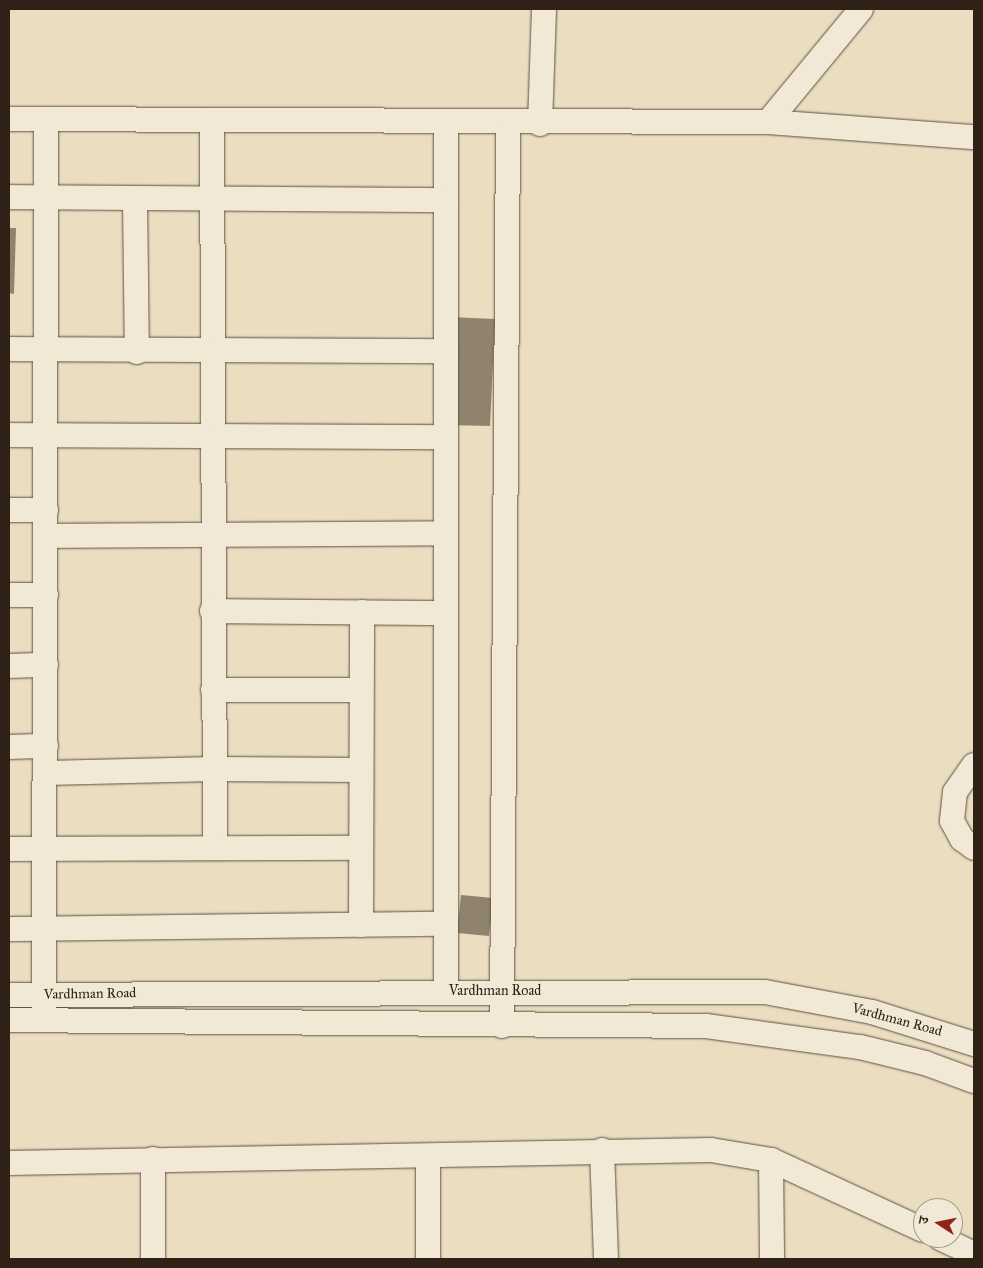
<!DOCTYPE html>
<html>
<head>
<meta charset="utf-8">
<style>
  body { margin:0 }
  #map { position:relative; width:983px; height:1268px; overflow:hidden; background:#eaddc0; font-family:"IM FELL Great Primer","Noto Serif Devanagari",serif }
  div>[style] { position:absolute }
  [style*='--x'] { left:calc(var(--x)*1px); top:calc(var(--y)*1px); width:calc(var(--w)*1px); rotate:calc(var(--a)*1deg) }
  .building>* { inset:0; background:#90836e }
  .roads { filter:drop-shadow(0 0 1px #5e5040) drop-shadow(0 0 1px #5e5040) }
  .minor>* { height:24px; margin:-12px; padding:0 12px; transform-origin:12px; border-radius:12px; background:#f1e9d6 }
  span { translate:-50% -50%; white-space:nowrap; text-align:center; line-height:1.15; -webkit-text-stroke:4.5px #f1e9d6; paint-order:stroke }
  .street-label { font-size:14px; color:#2f2115 }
  .frame { position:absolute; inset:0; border:10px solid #2f2115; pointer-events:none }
  .north { position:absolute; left:913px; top:1198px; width:50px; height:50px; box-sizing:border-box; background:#f1e9d6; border:1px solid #a39989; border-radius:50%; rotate:281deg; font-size:14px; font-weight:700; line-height:20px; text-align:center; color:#2f2115 }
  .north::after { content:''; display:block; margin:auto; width:18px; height:22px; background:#8f2418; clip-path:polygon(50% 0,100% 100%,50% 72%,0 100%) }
</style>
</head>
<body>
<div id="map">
  <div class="building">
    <div style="clip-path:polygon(9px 228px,16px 228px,14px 294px,9px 293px)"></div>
    <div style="clip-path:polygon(450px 317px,495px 319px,490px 426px,446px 425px)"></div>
    <div style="clip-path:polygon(461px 895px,493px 898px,489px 936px,457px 933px)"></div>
  </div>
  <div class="roads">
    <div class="minor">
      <div style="--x:9;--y:119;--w:759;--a:0.23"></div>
      <div style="--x:768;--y:122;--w:207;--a:4.2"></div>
      <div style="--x:212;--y:121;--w:727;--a:89.76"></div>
      <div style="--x:768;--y:122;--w:146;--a:-50.5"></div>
      <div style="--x:446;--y:123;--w:868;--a:90"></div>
      <div style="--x:540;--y:124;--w:115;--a:-88"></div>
      <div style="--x:9;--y:197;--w:437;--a:0.4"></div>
      <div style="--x:135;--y:199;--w:153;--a:89.3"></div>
      <div style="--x:9;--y:349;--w:436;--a:0.3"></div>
      <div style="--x:9;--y:435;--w:435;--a:0.3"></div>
      <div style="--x:9;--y:510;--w:37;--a:0"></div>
      <div style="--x:46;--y:536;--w:398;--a:-0.4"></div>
      <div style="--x:9;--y:595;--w:37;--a:0"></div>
      <div style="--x:212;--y:611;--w:232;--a:0.5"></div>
      <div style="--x:9;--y:666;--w:37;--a:-2"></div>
      <div style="--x:213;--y:690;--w:148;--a:0"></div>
      <div style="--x:9;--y:747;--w:37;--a:-2"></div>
      <div style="--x:974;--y:765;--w:33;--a:125"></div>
      <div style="--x:955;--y:792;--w:29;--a:96"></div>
      <div style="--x:952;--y:821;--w:21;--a:61"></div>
      <div style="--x:962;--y:839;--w:15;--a:37"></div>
      <div style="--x:46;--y:773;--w:168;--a:-1.4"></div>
      <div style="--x:214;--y:769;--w:147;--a:0.4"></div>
      <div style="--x:9;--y:849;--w:352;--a:-0.2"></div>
      <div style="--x:361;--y:925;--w:313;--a:-89.8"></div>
      <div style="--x:9;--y:929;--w:437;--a:-0.7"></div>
      <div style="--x:9;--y:995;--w:756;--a:-0.23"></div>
      <div style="--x:765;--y:992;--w:109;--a:10.6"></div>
      <div style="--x:872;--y:1012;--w:107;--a:17.4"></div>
      <div style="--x:44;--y:1010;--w:890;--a:-89.87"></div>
      <div style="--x:9;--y:1020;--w:697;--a:0.49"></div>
      <div style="--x:706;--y:1026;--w:155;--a:7.8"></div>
      <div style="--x:860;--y:1047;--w:67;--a:13.8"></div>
      <div style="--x:925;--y:1063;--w:52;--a:20.2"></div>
      <div style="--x:502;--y:1026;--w:903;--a:-89.62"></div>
      <div style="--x:602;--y:1150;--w:109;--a:87.9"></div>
      <div style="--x:428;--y:1157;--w:102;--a:90"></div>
      <div style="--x:771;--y:1160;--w:99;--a:89.4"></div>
      <div style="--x:9;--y:1163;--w:702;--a:-1.06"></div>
      <div style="--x:711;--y:1150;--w:61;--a:9.5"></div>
      <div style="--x:771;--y:1160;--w:167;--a:24.7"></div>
      <div style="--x:940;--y:1238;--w:38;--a:25"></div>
      <div style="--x:153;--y:1259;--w:100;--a:-90"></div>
    </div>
  </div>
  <div class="street-label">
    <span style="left:495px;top:991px">Vardhman Road</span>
    <span style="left:90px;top:994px;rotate:-1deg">Vardhman Road</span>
    <span style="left:897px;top:1020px;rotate:15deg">Vardhman Road</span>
  </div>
  <div class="frame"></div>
  <div class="north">उ</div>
</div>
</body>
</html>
